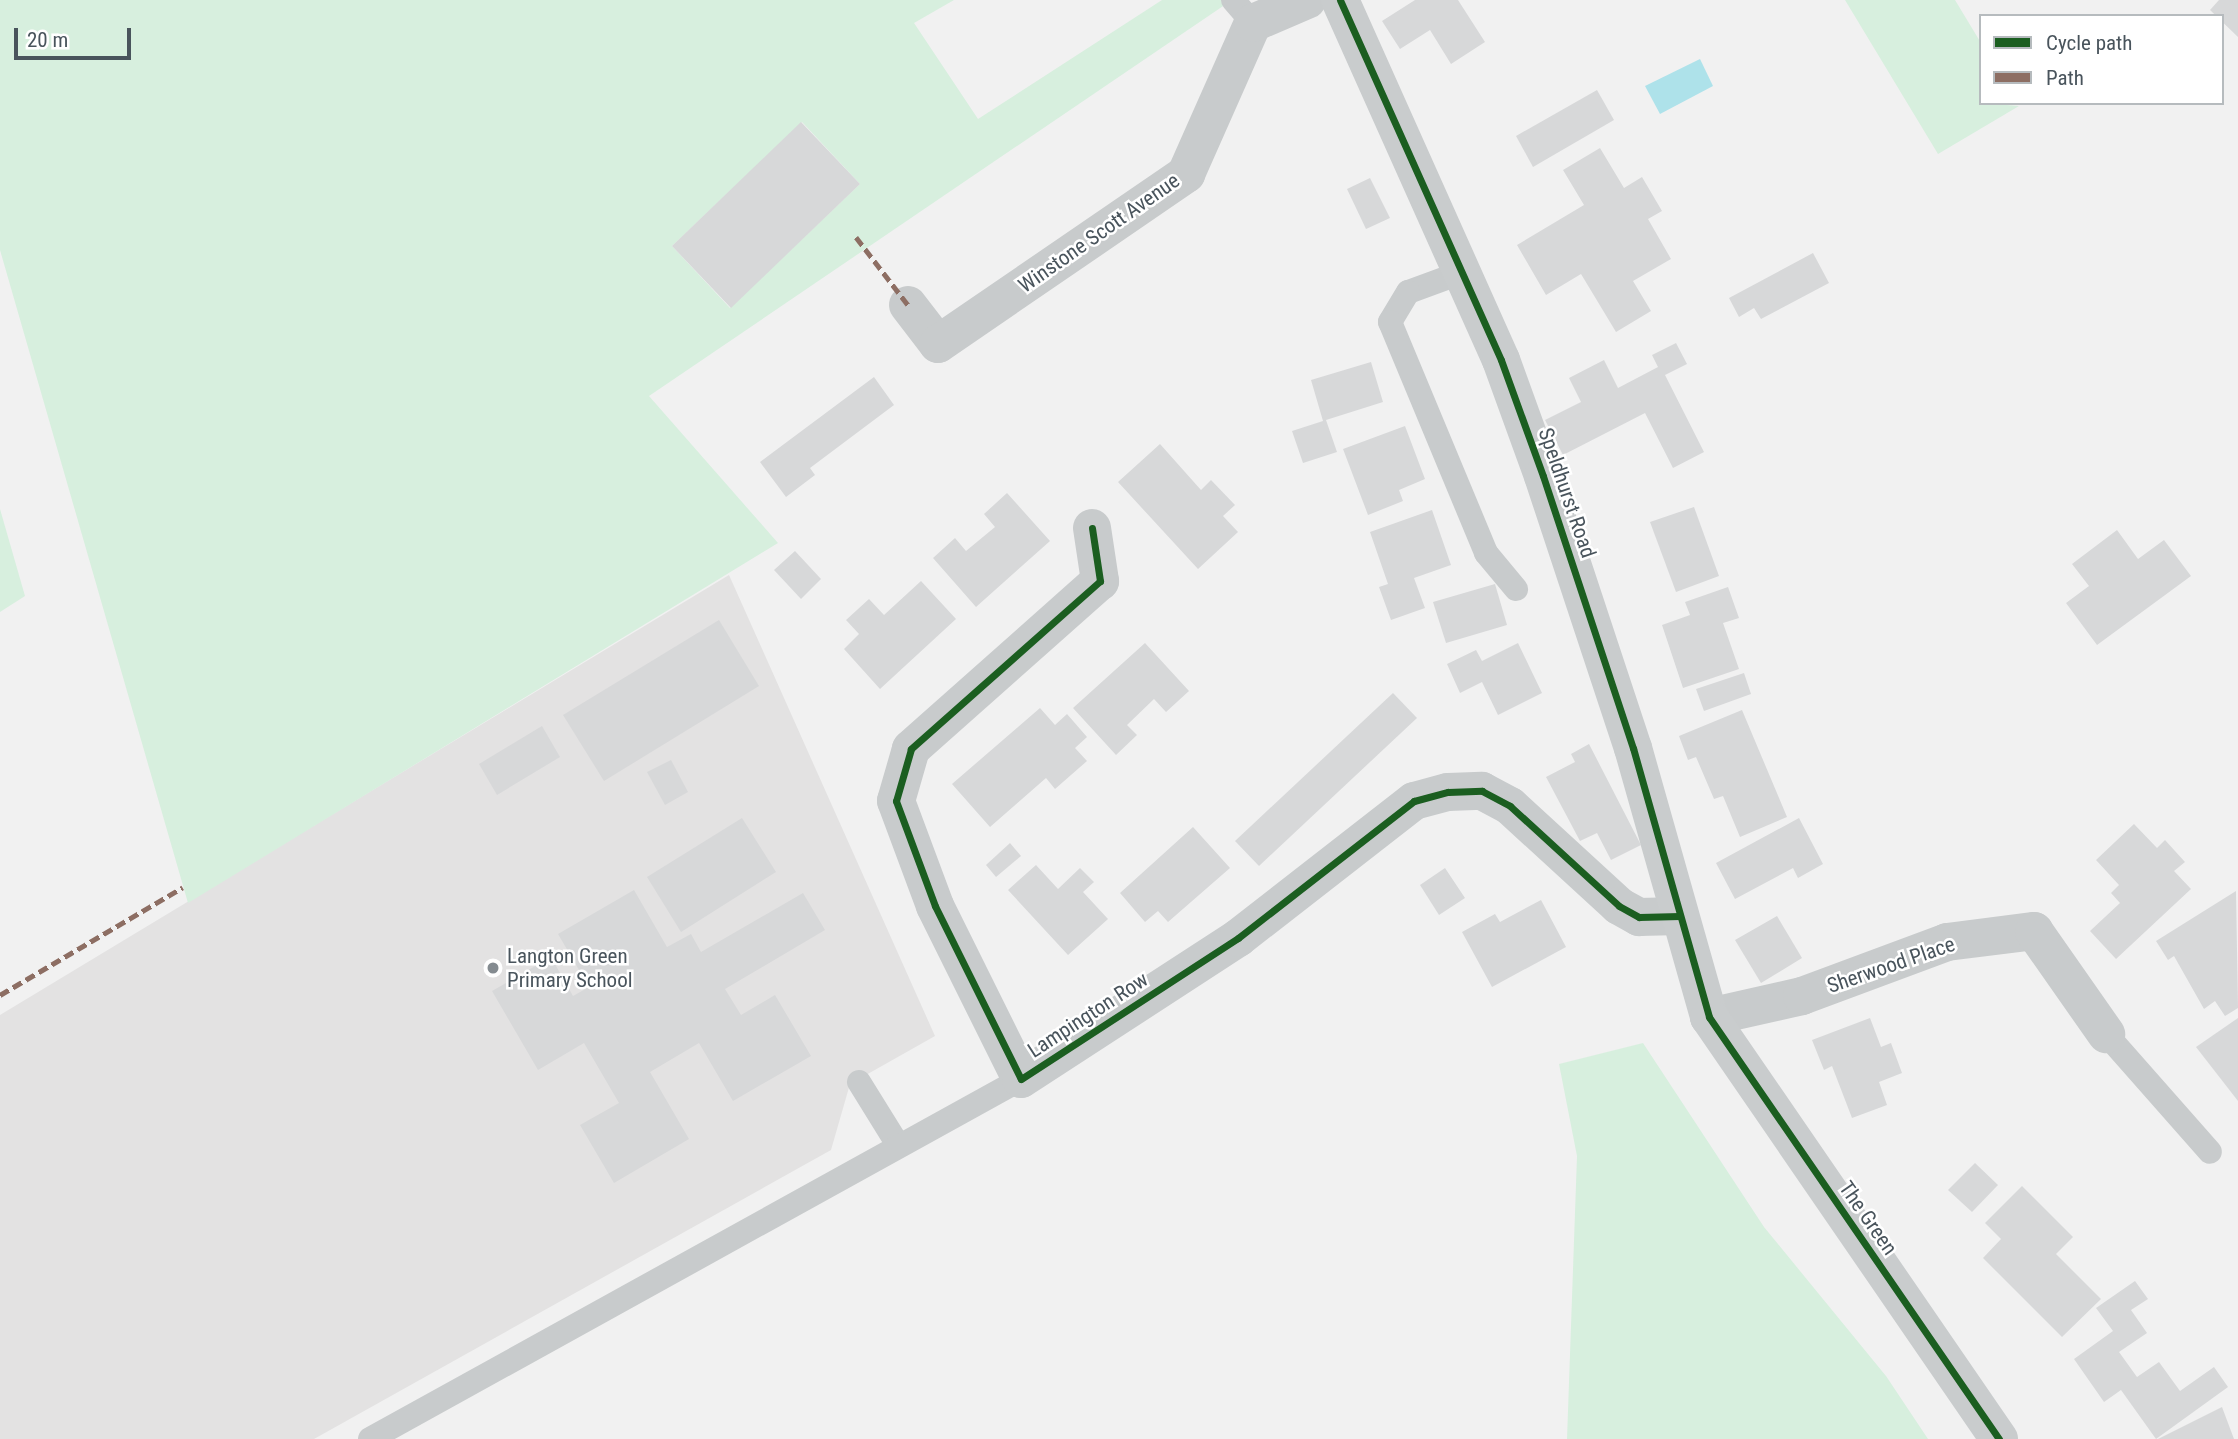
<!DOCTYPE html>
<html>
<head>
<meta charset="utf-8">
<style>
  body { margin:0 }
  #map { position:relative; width:2238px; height:1439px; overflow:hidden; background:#f1f1f1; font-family:"Roboto Condensed",sans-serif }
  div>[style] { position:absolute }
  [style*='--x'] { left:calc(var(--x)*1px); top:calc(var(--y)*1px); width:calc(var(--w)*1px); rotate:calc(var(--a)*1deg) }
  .education>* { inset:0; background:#e3e2e2 }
  .green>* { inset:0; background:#d7efde }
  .water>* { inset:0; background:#aee2ea }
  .building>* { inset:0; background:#d7d8d9 }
  .lane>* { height:24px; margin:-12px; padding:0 12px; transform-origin:12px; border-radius:12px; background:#c8cbcc }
  .street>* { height:38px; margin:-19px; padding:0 19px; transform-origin:19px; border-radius:19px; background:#c8cbcc }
  .secondary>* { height:38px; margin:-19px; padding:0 19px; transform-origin:19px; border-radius:19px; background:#c9cccd }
  .quiet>* { height:5px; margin-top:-2.5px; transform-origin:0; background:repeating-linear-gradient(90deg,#8d6e63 0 10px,transparent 0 15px) }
  .cycleway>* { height:7px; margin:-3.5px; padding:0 3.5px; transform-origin:3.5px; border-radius:3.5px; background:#1b5e20 }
  .dots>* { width:19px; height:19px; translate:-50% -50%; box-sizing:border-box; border:4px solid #fff; border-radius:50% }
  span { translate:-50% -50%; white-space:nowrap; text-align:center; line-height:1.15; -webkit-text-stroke:5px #fff; paint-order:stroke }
  .street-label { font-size:21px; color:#49545c }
  .poi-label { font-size:21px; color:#49545c }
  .left { translate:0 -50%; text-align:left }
  .legend { position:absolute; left:1979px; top:14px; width:245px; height:91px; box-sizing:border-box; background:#fff; border:2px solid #b6bbbe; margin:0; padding:9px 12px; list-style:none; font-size:21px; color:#49545c }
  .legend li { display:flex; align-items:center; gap:14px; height:35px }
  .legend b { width:35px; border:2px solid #b6bbbe }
  .scale { position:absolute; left:14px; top:28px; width:117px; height:32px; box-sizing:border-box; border:4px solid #49545c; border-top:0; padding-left:9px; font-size:21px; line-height:24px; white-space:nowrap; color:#49545c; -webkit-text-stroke:5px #fff; paint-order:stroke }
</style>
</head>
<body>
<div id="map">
  <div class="education">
    <div style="clip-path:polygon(729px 575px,935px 1036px,850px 1084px,831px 1150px,314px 1439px,0 1439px,0 1015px)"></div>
  </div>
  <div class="green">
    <div style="clip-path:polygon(evenodd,0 0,954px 0,914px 23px,978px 119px,1162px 0,1232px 0,649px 396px,778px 543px,188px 903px,0 250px,0 0,802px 122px,860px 184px,730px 308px,672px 246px,802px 122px)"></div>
    <div style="clip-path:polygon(1845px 0,1955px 0,1981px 43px,1981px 103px,2019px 106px,1938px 154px)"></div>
    <div style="clip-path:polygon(0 509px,25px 596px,0 612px)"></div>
    <div style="clip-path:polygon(1643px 1043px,1764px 1227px,1886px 1376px,1928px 1439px,1567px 1439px,1577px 1156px,1559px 1064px)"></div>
  </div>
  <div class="water">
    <div style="clip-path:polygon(1700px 59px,1713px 86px,1660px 114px,1645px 86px)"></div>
  </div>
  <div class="building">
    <div style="clip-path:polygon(1415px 0,1458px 0,1485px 42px,1451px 64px,1430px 30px,1400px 49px,1382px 21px)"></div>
    <div style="clip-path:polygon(2219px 0,2238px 0,2238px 37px,2210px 10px)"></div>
    <div style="clip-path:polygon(1597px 90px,1614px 120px,1533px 167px,1516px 136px)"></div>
    <div style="clip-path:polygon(801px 122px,860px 184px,731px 308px,672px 246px)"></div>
    <div style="clip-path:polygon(1600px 148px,1624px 188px,1642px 177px,1662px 211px,1648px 219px,1671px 259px,1633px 281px,1651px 311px,1616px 332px,1581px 274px,1546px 295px,1517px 245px,1584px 205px,1563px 170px)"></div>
    <div style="clip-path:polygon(1370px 178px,1390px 218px,1366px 229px,1347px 189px)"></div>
    <div style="clip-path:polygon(1813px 253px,1829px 283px,1761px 319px,1754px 308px,1739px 317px,1729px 298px)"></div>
    <div style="clip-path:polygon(1676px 343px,1687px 364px,1665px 375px,1704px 452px,1673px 468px,1645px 413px,1563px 455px,1545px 420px,1581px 402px,1569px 378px,1604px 360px,1618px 388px,1658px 367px,1652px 355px)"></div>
    <div style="clip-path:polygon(1371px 362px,1383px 402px,1326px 420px,1337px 452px,1303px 463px,1292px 431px,1323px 421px,1311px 380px)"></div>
    <div style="clip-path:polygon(874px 377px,894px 405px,810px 468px,815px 475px,786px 497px,760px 462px)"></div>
    <div style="clip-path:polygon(1405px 426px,1425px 479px,1399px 490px,1403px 501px,1368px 515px,1343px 449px)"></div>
    <div style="clip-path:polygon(1160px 444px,1201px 490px,1211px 480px,1235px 505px,1223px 516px,1238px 532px,1198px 569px,1118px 482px)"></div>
    <div style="clip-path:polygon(1007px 493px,1050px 541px,976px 607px,933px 558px,955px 538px,966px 551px,995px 527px,984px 514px)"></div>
    <div style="clip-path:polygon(1694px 507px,1719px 576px,1676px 592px,1650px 522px)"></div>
    <div style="clip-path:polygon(1432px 510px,1451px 565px,1414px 578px,1425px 608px,1391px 620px,1379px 587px,1388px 584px,1370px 532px)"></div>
    <div style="clip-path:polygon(2117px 530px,2138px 559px,2164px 540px,2191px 576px,2097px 645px,2066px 603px,2089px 586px,2072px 564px)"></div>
    <div style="clip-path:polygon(795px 551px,821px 579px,801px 599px,774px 570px)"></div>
    <div style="clip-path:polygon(921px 581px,956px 619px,880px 689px,844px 649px,859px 634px,846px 620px,869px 599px,884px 615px)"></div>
    <div style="clip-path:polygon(1495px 584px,1507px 625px,1446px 643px,1433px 602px)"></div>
    <div style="clip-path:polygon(1728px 587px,1739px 618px,1723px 623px,1739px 669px,1683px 688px,1662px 625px,1690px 615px,1685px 602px)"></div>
    <div style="clip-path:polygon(719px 620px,759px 686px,604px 781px,563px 715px)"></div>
    <div style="clip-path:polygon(1145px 643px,1189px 691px,1166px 712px,1154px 699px,1127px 725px,1137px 735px,1116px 755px,1073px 708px)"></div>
    <div style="clip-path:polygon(1518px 643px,1542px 693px,1498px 715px,1482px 682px,1460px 693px,1447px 664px,1476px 650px,1482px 661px)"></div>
    <div style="clip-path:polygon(1744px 673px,1751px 694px,1704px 711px,1696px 689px)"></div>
    <div style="clip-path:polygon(1393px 693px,1417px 718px,1259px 866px,1235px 841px)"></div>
    <div style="clip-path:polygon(1040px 708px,1055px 725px,1067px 714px,1087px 737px,1075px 748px,1087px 761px,1055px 789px,1046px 778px,990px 827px,952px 784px)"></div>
    <div style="clip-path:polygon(1742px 710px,1787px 817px,1740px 837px,1723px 796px,1714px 799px,1696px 757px,1688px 760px,1679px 736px)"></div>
    <div style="clip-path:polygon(542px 726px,560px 757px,497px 795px,479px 764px)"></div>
    <div style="clip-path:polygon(1589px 744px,1641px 845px,1611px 860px,1597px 833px,1580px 841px,1546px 777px,1575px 762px,1571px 754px)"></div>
    <div style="clip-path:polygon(671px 760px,688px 792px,665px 805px,647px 772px)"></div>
    <div style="clip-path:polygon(742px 818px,776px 872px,681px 932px,647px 877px)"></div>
    <div style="clip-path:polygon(1799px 818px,1823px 864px,1798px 878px,1793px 868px,1735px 899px,1716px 863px)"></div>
    <div style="clip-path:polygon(2134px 824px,2157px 848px,2165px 840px,2185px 862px,2174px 871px,2191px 889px,2116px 959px,2090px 931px,2120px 903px,2111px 893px,2119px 885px,2096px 860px)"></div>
    <div style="clip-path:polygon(1193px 827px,1230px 868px,1168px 922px,1158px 911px,1145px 922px,1120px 893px)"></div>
    <div style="clip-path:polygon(1010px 843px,1021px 856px,996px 877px,986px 865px)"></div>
    <div style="clip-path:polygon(1036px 865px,1058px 889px,1080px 868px,1094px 882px,1083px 892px,1108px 919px,1068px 955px,1008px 890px)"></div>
    <div style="clip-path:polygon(1445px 868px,1465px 898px,1439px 915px,1420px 885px)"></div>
    <div style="clip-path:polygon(634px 890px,667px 947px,691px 934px,701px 952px,803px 893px,825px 930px,725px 989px,741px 1015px,775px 995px,811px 1056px,733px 1101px,699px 1043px,650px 1072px,689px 1139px,614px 1183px,580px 1125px,619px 1103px,584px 1043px,538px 1070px,492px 991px,551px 957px,573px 996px,589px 987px,558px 934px)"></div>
    <div style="clip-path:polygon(2236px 891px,2238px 1008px,2225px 1016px,2215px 1001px,2204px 1009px,2174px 956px,2168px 960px,2156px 941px)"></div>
    <div style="clip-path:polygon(1541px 900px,1566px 947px,1492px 987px,1462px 932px,1495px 914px,1500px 922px)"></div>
    <div style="clip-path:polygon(1777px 916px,1802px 958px,1761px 983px,1735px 940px)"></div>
    <div style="clip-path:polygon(1870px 1018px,1881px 1047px,1891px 1043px,1902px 1073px,1879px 1082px,1887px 1105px,1852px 1118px,1832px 1066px,1824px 1070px,1812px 1040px)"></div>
    <div style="clip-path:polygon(2238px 1018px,2238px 1101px,2196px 1047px)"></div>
    <div style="clip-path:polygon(1975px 1163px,1998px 1185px,1972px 1212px,1948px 1190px)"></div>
    <div style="clip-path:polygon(2022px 1186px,2073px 1237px,2056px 1254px,2101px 1299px,2062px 1337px,1983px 1258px,2001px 1239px,1985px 1223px)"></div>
    <div style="clip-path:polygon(2135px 1281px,2148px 1299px,2131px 1310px,2147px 1333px,2119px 1352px,2137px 1377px,2159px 1362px,2180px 1391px,2214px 1367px,2228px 1387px,2156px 1439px,2121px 1390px,2104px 1402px,2074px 1359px,2113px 1331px,2096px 1308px)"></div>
    <div style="clip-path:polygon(2222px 1407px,2234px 1439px,2158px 1439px)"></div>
  </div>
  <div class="lane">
    <div style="--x:1233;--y:0;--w:30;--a:49"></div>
    <div style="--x:1460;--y:273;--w:55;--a:159.9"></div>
    <div style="--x:1408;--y:292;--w:35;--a:121"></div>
    <div style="--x:1390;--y:322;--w:250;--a:67.4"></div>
    <div style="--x:1486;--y:553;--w:47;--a:50.2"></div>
    <div style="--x:2106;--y:1034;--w:157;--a:48.6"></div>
    <div style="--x:859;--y:1082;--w:74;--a:58.2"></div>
    <div style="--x:370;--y:1439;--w:744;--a:-28.94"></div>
  </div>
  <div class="street">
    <div style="--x:908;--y:305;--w:49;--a:52.4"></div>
    <div style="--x:938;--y:344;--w:301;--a:-34.4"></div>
    <div style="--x:1186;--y:174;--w:165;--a:-66.1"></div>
    <div style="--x:1253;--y:23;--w:59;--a:-23.1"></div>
    <div style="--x:1092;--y:528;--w:54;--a:81.4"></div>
    <div style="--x:1100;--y:581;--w:253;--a:138.4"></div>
    <div style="--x:911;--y:749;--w:54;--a:106.1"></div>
    <div style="--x:896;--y:801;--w:112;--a:69.6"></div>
    <div style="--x:935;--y:906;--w:193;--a:63.6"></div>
    <div style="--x:1021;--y:1079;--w:259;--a:-33"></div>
    <div style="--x:1238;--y:938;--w:223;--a:-37.9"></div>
    <div style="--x:1414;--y:801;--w:35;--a:-15"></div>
    <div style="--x:1448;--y:792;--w:34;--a:-2"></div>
    <div style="--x:1482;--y:791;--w:32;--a:28"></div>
    <div style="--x:1510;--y:806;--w:148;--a:42.5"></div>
    <div style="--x:1619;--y:906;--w:23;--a:29"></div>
    <div style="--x:1639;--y:917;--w:41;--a:-1.4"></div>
    <div style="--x:1709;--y:1017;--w:95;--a:-12.7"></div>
    <div style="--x:1802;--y:996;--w:155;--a:-20.4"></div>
    <div style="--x:1947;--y:942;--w:88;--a:-7.2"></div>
    <div style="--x:2034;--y:931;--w:126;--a:55"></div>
  </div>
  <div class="secondary">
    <div style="--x:1340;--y:0;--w:394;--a:65.9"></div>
    <div style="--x:1501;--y:360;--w:123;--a:70.1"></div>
    <div style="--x:1543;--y:476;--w:287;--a:71.7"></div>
    <div style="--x:1633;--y:748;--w:280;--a:74.2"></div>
    <div style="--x:1709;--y:1017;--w:512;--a:55.5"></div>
  </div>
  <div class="quiet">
    <div style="--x:856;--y:237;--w:86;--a:52.6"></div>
    <div style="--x:0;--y:995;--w:212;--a:-30.5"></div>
  </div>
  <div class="cycleway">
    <div style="--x:1340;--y:0;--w:394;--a:65.9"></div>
    <div style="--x:1501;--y:360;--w:123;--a:70.1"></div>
    <div style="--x:1543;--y:476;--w:287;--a:71.7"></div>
    <div style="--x:1633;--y:748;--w:280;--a:74.2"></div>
    <div style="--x:1709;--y:1017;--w:512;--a:55.5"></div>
    <div style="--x:1092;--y:528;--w:54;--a:81.4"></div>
    <div style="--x:1100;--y:581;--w:253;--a:138.4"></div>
    <div style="--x:911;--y:749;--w:54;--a:106.1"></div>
    <div style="--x:896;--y:801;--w:112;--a:69.6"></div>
    <div style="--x:935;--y:906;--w:193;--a:63.6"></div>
    <div style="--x:1021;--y:1079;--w:259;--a:-33"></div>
    <div style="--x:1238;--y:938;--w:223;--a:-37.9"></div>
    <div style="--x:1414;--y:801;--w:35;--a:-15"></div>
    <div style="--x:1448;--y:792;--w:34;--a:-2"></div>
    <div style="--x:1482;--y:791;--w:32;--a:28"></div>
    <div style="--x:1510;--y:806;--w:148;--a:42.5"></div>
    <div style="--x:1619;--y:906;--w:23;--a:29"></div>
    <div style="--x:1639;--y:917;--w:41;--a:-1.4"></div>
  </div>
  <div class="dots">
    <div style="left:493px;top:968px;background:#848b90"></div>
  </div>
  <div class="street-label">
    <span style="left:1099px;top:233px;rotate:-35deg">Winstone Scott Avenue</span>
    <span style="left:1567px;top:493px;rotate:71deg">Speldhurst Road</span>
    <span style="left:1891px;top:965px;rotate:-19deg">Sherwood Place</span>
    <span style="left:1088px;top:1015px;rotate:-33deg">Lampington Row</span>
    <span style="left:1868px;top:1218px;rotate:55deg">The Green</span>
  </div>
  <div class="poi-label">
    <span class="left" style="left:507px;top:968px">Langton Green<br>Primary School</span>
  </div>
  <ul class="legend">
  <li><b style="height:9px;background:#1b5e20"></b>Cycle path</li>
  <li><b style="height:9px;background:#8d6e63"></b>Path</li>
  </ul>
  <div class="scale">20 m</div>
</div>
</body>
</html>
